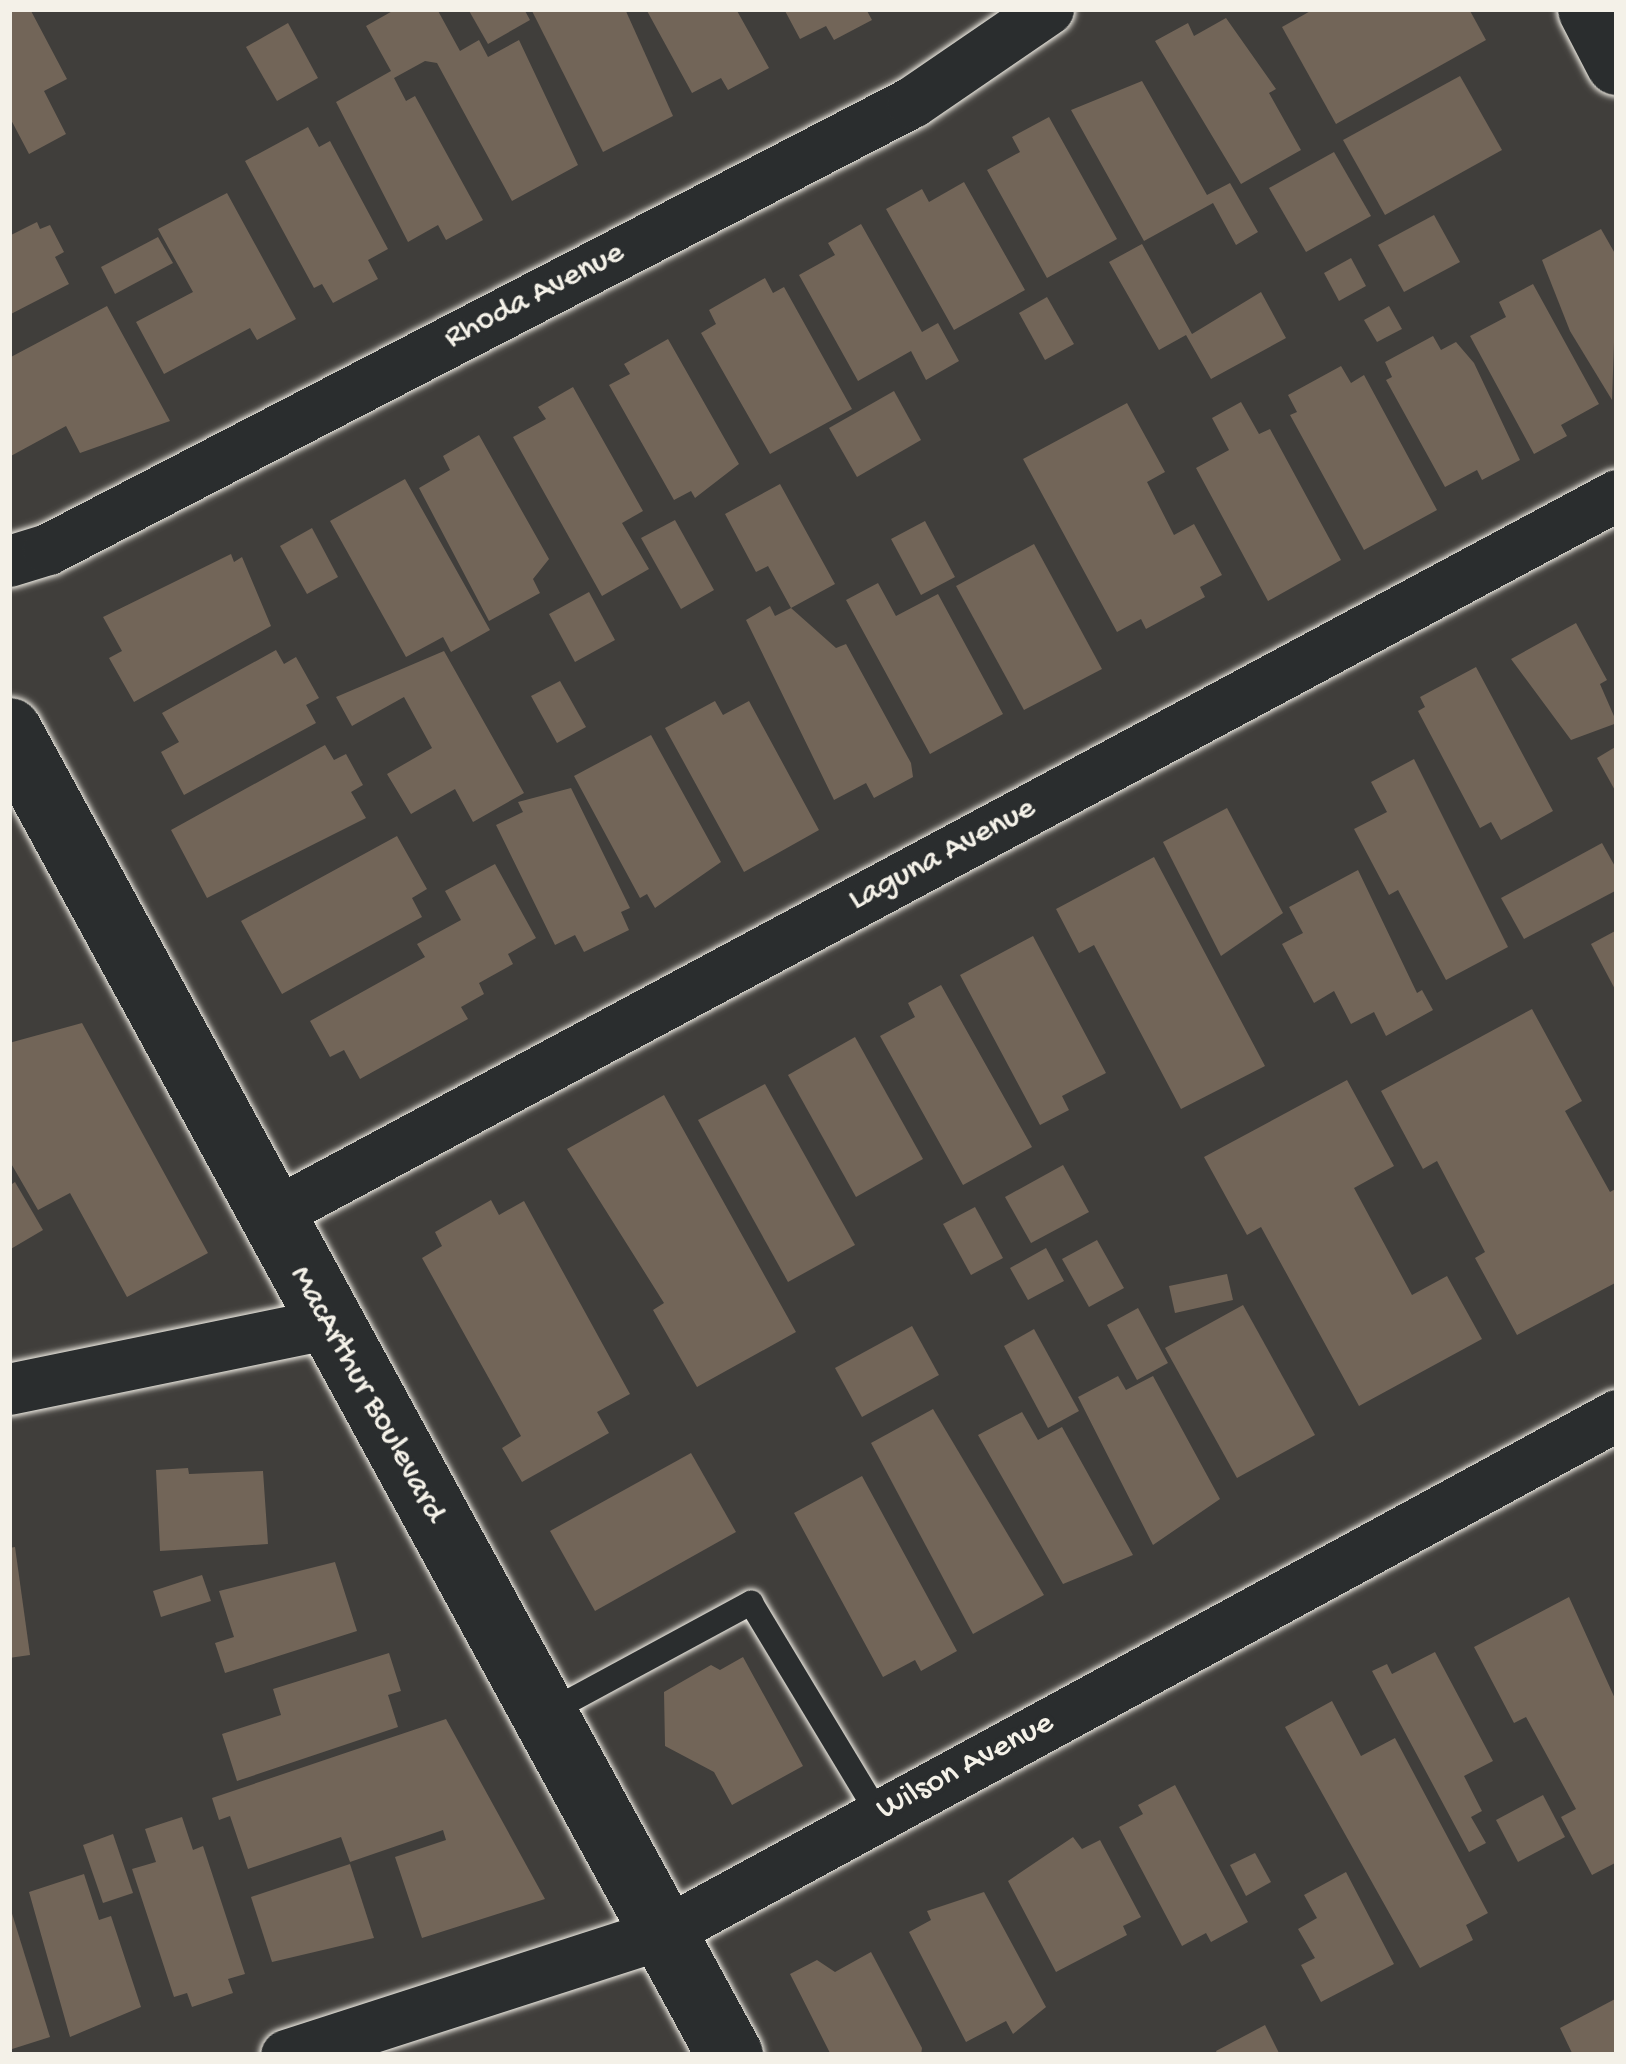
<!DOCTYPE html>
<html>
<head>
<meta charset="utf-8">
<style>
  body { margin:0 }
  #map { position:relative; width:1626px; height:2064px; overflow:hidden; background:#403e3b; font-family:"Gochi Hand",sans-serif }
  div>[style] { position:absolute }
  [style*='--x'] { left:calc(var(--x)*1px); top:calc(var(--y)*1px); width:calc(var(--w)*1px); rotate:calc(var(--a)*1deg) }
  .building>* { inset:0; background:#726558 }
  .roads { filter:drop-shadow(0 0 3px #f4f1e8) drop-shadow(0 0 3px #f4f1e8) }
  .service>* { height:24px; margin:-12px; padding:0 12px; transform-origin:12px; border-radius:12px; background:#2a2d2e }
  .minor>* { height:51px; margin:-25.5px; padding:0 25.5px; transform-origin:25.5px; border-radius:25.5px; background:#2a2d2e }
  .tertiary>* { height:63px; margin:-31.5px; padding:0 31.5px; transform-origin:31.5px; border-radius:31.5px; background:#2a2d2e }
  .secondary>* { height:66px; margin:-33px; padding:0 33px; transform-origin:33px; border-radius:33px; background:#2a2d2e }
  span { translate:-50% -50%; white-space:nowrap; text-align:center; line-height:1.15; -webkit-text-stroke:9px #2a2d2e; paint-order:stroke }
  .street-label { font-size:33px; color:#f4f1e8 }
  .frame { position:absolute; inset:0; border:12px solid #f4f1e8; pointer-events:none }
</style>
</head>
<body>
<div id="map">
  <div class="building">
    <div style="clip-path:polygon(9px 9px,30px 9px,67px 79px,44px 91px,66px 134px,29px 154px,9px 116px)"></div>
    <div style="clip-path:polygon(396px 9px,437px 9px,460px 51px,479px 40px,488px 57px,519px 40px,578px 165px,512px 201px,437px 63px,425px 61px,394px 78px,406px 101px,415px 96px,483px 220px,446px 240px,438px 225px,408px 242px,336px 102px,391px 71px,366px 26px)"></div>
    <div style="clip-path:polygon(468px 9px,524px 9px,530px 20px,488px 44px)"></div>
    <div style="clip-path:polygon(531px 9px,625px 9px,673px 116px,603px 152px)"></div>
    <div style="clip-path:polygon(646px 9px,736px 9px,769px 68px,728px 90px,721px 78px,692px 93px)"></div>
    <div style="clip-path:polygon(784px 9px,866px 9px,872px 20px,834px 40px,826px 26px,800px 39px)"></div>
    <div style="clip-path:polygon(1314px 9px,1469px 9px,1486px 40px,1336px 124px,1282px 27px)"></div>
    <div style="clip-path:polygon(1226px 18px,1276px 89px,1269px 93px,1301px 150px,1241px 184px,1155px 41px,1188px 23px,1194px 36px)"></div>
    <div style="clip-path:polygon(288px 23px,318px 78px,277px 101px,246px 47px)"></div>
    <div style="clip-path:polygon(1460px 76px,1502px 150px,1385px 215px,1343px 140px)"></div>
    <div style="clip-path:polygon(1142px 81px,1207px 195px,1230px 183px,1258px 232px,1236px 245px,1213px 203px,1144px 241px,1071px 110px)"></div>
    <div style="clip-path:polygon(1049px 117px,1117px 239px,1047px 278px,987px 170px,1020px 152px,1012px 137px)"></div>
    <div style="clip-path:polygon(308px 127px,319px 147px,330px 141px,388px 249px,368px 260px,378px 279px,333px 303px,322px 284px,314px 288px,245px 161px)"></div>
    <div style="clip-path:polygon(1334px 152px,1371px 216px,1306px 252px,1269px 188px)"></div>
    <div style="clip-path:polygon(964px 182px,1025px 290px,954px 330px,886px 209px,922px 189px,929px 202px)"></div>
    <div style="clip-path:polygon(227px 193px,296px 319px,257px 340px,250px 328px,164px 374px,136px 322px,193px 292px,158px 229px)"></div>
    <div style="clip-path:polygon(1434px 215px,1460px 262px,1404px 292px,1378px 245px)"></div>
    <div style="clip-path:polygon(37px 222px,40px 229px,50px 225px,64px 252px,55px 257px,69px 284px,9px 315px,9px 236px)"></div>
    <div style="clip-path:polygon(861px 224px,922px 332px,938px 323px,959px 361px,926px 380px,911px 351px,858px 381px,799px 275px,835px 255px,828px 243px)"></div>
    <div style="clip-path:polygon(1601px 229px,1617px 257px,1612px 400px,1570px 331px,1542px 260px)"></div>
    <div style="clip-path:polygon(158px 237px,173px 263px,115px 294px,101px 267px)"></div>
    <div style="clip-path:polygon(1142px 244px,1192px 334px,1261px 292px,1286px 338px,1211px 379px,1186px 335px,1159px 350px,1109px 262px)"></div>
    <div style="clip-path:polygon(1351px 258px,1366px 286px,1339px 301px,1324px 273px)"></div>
    <div style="clip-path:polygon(765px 278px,773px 293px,784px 287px,852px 409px,770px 454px,701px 333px,716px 324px,709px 310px)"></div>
    <div style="clip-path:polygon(1533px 284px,1599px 404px,1561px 425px,1567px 436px,1534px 454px,1470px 336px,1506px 317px,1499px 302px)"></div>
    <div style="clip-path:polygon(1047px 297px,1074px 344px,1045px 360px,1019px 313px)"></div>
    <div style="clip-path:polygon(107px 306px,170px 421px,80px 453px,66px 426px,9px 457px,9px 358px)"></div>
    <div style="clip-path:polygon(1389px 306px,1402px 329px,1377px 342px,1364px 320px)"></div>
    <div style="clip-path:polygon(1433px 336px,1441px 350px,1456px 342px,1474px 363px,1520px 460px,1482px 480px,1477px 470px,1445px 487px,1386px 380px,1392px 377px,1385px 362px)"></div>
    <div style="clip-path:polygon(668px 339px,739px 464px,695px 498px,691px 491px,674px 500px,609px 385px,630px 374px,624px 364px)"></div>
    <div style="clip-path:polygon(1341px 366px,1351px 383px,1364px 375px,1437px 510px,1364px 550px,1290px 415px,1297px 412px,1288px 395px)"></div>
    <div style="clip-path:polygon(573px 387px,643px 511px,622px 523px,649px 569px,602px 596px,513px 437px,546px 419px,538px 407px)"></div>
    <div style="clip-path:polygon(894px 391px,921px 440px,857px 477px,829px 428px)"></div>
    <div style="clip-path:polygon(1241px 402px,1259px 434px,1270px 429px,1341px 560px,1268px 601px,1196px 468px,1229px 450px,1212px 418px)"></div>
    <div style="clip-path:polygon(1127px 403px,1165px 472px,1147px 482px,1174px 535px,1194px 524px,1222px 575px,1200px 587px,1205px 597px,1146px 629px,1141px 619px,1117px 632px,1023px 459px)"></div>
    <div style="clip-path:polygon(479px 435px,549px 559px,533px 579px,540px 593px,489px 621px,419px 488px,450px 470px,443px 456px)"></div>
    <div style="clip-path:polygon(405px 479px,490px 630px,451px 652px,443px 637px,406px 657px,330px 521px)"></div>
    <div style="clip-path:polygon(780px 484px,835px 584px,791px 608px,836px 648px,846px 644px,911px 763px,913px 777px,874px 798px,866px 783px,834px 800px,746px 620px,770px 606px,775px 616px,791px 608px,768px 566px,756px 572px,725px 514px)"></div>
    <div style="clip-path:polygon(675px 520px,714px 590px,681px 609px,641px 538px)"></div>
    <div style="clip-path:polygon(925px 521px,955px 577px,921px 595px,891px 539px)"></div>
    <div style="clip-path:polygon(312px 528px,338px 577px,307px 594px,280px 546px)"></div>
    <div style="clip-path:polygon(1034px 544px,1102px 669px,1024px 710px,956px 586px)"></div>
    <div style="clip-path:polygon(231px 554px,234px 562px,242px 557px,271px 626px,134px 702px,109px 658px,122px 651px,103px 617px)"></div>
    <div style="clip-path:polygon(878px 583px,896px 616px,938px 594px,1003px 714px,930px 754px,846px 600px)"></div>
    <div style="clip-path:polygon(589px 592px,615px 640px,575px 662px,549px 614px)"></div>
    <div style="clip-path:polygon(1576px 623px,1607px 680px,1600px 684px,1617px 723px,1571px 740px,1511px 659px)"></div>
    <div style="clip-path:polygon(276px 650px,284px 664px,296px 657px,319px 698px,306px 705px,316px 723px,184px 795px,161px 752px,179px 742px,162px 713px)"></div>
    <div style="clip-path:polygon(444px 651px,524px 793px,473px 822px,455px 789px,411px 814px,387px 774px,432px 748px,404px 697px,352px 726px,336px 697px)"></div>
    <div style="clip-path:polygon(1476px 667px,1553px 811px,1501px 840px,1491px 822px,1480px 828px,1418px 711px,1425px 707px,1420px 697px)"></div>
    <div style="clip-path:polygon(560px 681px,586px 727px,557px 743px,531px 696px)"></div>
    <div style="clip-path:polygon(715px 701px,723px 715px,749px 701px,819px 830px,744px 872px,665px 728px)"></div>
    <div style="clip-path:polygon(651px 735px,721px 862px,655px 908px,647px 894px,640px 898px,574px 776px)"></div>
    <div style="clip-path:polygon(325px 745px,334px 760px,346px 754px,363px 785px,351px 792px,366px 818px,207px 898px,171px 830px)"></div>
    <div style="clip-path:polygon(1617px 746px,1617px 794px,1597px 758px)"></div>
    <div style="clip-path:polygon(1414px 759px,1508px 947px,1446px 980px,1398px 890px,1389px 895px,1354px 829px,1387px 812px,1371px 782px)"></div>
    <div style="clip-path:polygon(571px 788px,630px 908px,621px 912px,629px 930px,584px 952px,575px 935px,555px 945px,496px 825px,523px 812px,518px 802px)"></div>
    <div style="clip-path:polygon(1227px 808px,1283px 913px,1221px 956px,1163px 842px)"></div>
    <div style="clip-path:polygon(397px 836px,427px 889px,412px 898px,422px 917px,282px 994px,241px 921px)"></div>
    <div style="clip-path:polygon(1602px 843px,1617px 870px,1617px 890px,1524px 939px,1501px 898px)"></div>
    <div style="clip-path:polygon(1154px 857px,1265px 1066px,1181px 1109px,1094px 945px,1079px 953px,1056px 909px)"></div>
    <div style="clip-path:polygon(495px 864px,536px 938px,508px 954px,513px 964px,479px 983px,484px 994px,461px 1007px,468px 1019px,360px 1079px,344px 1050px,330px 1057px,310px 1021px,425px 957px,417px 944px,461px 920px,445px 891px)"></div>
    <div style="clip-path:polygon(1358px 870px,1417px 993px,1422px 990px,1433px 1010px,1386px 1036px,1374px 1012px,1351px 1024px,1334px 991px,1314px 1003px,1282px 944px,1303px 933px,1289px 907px)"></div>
    <div style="clip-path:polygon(1617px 930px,1617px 993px,1591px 944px)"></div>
    <div style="clip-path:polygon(1033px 936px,1106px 1073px,1062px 1096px,1069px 1110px,1040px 1125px,960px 975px)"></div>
    <div style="clip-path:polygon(941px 985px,1032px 1147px,963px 1185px,880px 1036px,915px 1017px,908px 1003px)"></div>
    <div style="clip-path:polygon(1532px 1009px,1582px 1101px,1565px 1111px,1610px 1192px,1617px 1188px,1617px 1282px,1517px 1335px,1475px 1258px,1485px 1252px,1437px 1161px,1423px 1169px,1381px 1091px)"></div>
    <div style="clip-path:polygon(82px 1023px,208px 1253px,127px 1297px,70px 1193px,38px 1210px,9px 1160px,9px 1043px)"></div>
    <div style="clip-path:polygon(855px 1037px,923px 1159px,856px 1197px,788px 1075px)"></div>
    <div style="clip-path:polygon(1347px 1080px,1394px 1166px,1354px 1188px,1412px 1295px,1447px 1276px,1482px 1339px,1359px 1406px,1261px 1227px,1247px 1235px,1204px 1157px)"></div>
    <div style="clip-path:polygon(765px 1084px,855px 1245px,788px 1282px,698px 1120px)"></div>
    <div style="clip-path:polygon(664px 1095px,796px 1332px,697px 1387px,653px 1310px,664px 1303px,567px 1149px)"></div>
    <div style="clip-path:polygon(1063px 1165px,1089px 1212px,1031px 1243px,1005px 1197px)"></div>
    <div style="clip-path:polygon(15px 1182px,43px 1230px,9px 1250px,9px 1186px)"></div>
    <div style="clip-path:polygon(491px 1200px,499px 1215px,524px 1201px,630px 1394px,597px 1412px,609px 1433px,522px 1482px,502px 1448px,521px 1436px,422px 1258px,442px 1246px,435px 1232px)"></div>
    <div style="clip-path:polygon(975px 1207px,1003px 1258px,971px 1275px,943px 1224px)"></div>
    <div style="clip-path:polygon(1097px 1240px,1124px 1288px,1089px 1307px,1062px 1259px)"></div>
    <div style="clip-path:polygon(1046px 1248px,1064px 1281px,1028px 1300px,1010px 1268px)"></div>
    <div style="clip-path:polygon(1227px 1274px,1233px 1300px,1175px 1313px,1169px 1286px)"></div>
    <div style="clip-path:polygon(1243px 1305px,1315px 1435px,1237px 1478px,1165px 1348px)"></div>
    <div style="clip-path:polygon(1138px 1308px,1168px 1363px,1137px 1380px,1107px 1325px)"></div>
    <div style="clip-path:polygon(912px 1326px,939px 1375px,862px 1417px,835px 1368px)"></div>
    <div style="clip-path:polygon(1034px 1329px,1079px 1411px,1048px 1428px,1004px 1346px)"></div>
    <div style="clip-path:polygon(1118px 1376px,1126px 1390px,1153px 1376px,1220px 1499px,1153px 1545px,1078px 1397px)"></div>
    <div style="clip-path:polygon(933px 1409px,1044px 1595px,973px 1634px,871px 1443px)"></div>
    <div style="clip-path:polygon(1022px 1412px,1038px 1440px,1062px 1427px,1133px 1555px,1063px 1584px,978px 1435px)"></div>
    <div style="clip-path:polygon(691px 1453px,736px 1532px,595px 1611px,550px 1531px)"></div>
    <div style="clip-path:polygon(188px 1468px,189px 1474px,263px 1471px,268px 1544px,160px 1551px,156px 1470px)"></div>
    <div style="clip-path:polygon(862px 1476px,957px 1651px,921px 1671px,915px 1660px,883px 1677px,794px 1513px)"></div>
    <div style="clip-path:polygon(15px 1547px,30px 1655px,9px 1658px,9px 1548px)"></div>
    <div style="clip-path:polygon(335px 1562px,357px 1631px,225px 1673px,215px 1643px,234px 1637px,219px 1591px)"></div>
    <div style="clip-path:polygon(202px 1575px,211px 1601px,161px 1617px,153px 1591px)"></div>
    <div style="clip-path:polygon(1569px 1597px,1617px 1703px,1617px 1862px,1592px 1875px,1561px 1817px,1576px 1809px,1526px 1717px,1514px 1723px,1474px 1647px)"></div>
    <div style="clip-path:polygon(1435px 1652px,1493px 1761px,1464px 1776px,1482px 1811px,1471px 1817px,1486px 1843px,1469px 1852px,1372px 1671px,1387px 1664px,1392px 1674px)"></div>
    <div style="clip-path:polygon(389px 1653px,401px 1691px,388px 1695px,398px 1727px,237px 1781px,222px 1734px,281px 1715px,273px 1689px)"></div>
    <div style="clip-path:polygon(743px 1657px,803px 1766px,732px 1805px,714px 1772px,665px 1746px,664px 1692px,711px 1665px,720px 1670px)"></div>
    <div style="clip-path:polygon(1332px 1701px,1361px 1756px,1395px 1738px,1488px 1913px,1466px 1925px,1473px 1940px,1420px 1968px,1285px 1727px)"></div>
    <div style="clip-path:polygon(446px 1719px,545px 1899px,422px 1938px,395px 1857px,446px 1840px,443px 1830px,350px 1862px,341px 1837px,248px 1869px,230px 1816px,219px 1820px,212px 1798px)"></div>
    <div style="clip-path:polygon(1175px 1785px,1248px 1922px,1211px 1942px,1206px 1933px,1182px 1946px,1119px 1827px,1143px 1814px,1138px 1805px)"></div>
    <div style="clip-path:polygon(1543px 1795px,1565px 1837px,1518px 1862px,1496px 1820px)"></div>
    <div style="clip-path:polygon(182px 1817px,193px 1850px,203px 1846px,245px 1974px,228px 1979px,233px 1993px,192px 2007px,187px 1993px,174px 1997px,132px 1869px,156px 1862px,145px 1829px)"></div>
    <div style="clip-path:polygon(113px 1834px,133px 1893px,103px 1903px,83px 1845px)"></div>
    <div style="clip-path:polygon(1073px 1837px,1082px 1849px,1100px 1840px,1141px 1917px,1123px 1926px,1127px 1935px,1056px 1972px,1008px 1881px)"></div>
    <div style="clip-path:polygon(1255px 1853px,1271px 1882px,1246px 1896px,1230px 1865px)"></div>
    <div style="clip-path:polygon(350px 1864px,374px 1938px,272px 1962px,251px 1897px)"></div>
    <div style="clip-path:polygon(1346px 1872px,1394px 1964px,1321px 2002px,1301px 1965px,1315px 1958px,1298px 1929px,1317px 1918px,1304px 1895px)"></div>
    <div style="clip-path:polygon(84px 1874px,99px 1920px,111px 1916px,141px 2007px,70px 2037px,29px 1892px)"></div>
    <div style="clip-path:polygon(984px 1892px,1046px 2007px,1013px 2034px,1006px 2021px,966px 2042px,909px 1932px,931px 1920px,927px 1911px)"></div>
    <div style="clip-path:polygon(10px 1907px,50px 2037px,9px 2050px,9px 1908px)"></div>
    <div style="clip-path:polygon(871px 1952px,922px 2048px,921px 2055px,831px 2055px,790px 1974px,817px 1960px,835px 1972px)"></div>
    <div style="clip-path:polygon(1617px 1998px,1617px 2055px,1573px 2055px,1560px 2028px)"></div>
    <div style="clip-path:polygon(1265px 2025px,1280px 2055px,1218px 2055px,1216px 2051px)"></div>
  </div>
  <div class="roads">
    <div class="service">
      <div style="--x:549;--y:1712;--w:230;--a:-28.4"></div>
      <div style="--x:751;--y:1603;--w:248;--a:58.9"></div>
    </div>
    <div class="minor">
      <div style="--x:9;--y:561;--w:41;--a:-17.1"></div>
      <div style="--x:48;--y:549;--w:973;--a:-27.36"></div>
      <div style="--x:912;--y:102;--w:165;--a:-34.4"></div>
      <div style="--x:269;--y:1216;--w:1529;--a:-28.14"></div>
      <div style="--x:9;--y:1389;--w:325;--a:-11.6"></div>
      <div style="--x:286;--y:2055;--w:396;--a:-17.9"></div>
      <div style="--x:663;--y:1933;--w:1086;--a:-28.5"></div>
    </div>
    <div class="tertiary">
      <div style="--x:1589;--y:9;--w:61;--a:62.6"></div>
    </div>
    <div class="secondary">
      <div style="--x:9;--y:731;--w:1508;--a:61.43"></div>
    </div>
  </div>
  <div class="street-label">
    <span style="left:535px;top:297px;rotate:-27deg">Rhoda Avenue</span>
    <span style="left:943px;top:856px;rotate:-28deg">Laguna Avenue</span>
    <span style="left:366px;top:1395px;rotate:61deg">MacArthur Boulevard</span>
    <span style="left:966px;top:1768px;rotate:-28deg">Wilson Avenue</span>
  </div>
  <div class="frame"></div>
</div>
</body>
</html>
